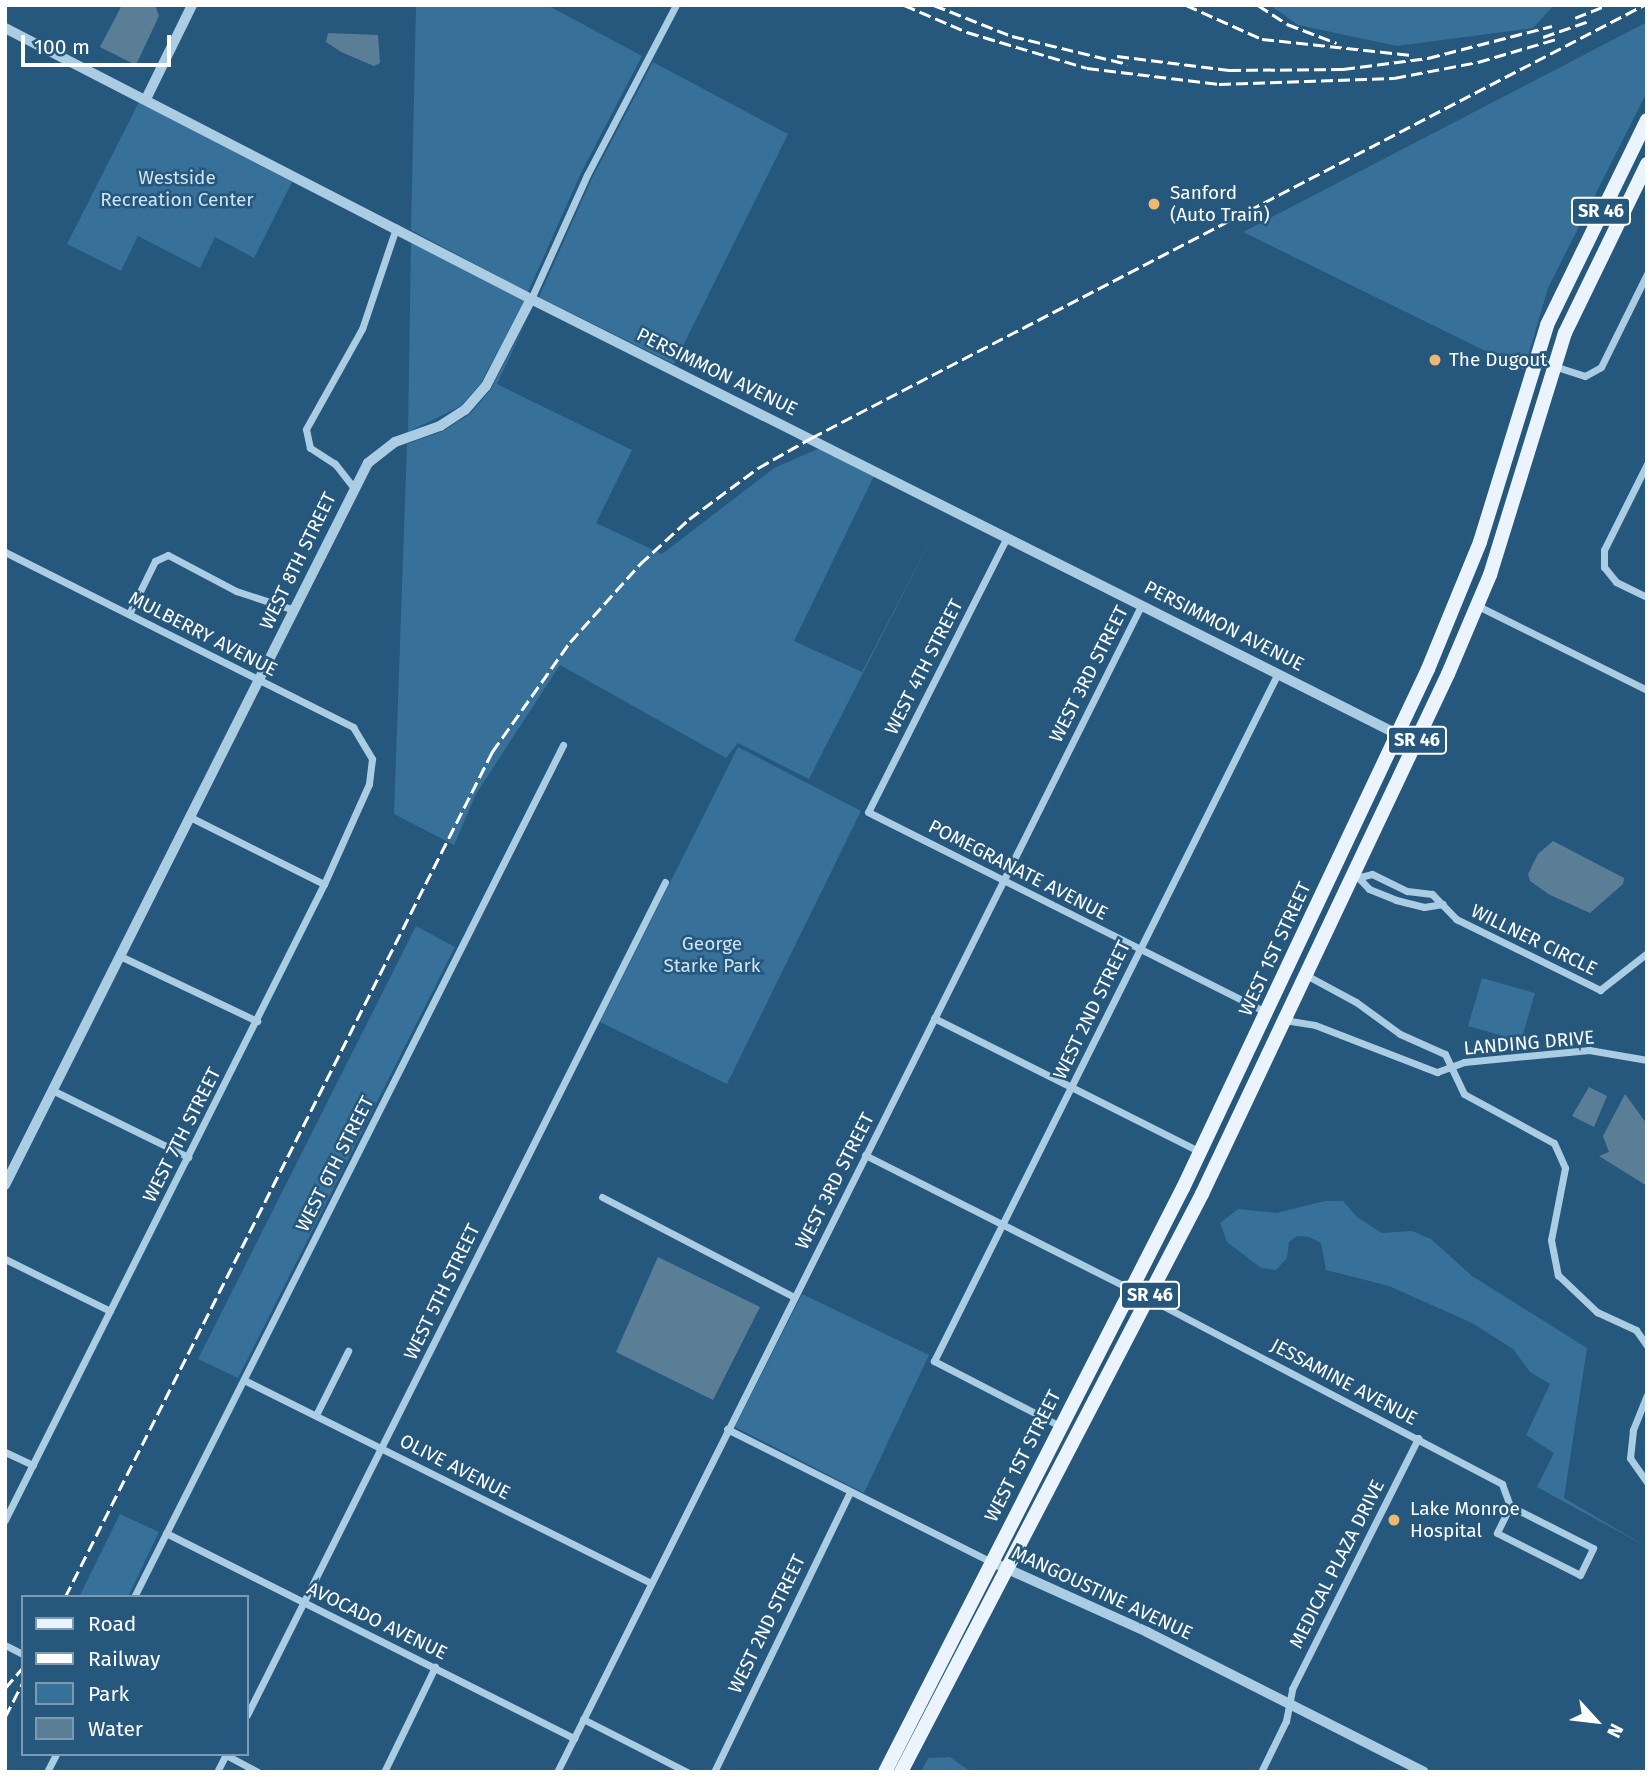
<!DOCTYPE html>
<html>
<head>
<meta charset="utf-8">
<style>
  body { margin:0 }
  #map { position:relative; width:1652px; height:1777px; overflow:hidden; background:#26577c; font-family:"Fira Sans",sans-serif }
  div>[style] { position:absolute }
  [style*='--x'] { left:calc(var(--x)*1px); top:calc(var(--y)*1px); width:calc(var(--w)*1px); rotate:calc(var(--a)*1deg) }
  .green>* { inset:0; background:#377098 }
  .water>* { inset:0; background:#5b7e97 }
  .minor>* { height:7px; margin:-3.5px; padding:0 3.5px; transform-origin:3.5px; border-radius:3.5px; background:#abcde4 }
  .tertiary>* { height:10px; margin:-5px; padding:0 5px; transform-origin:5px; border-radius:5px; background:#abcde4 }
  .primary>* { height:14px; margin:-7px; padding:0 7px; transform-origin:7px; border-radius:7px; background:#ebf4fc }
  .rail>* { height:2.5px; margin-top:-1.25px; transform-origin:0; background:repeating-linear-gradient(90deg,#fff 0 12px,transparent 0 17px) }
  .dots>* { width:19px; height:19px; translate:-50% -50%; box-sizing:border-box; border:4px solid #26577c; border-radius:50% }
  span { translate:-50% -50%; white-space:nowrap; text-align:center; line-height:1.15; -webkit-text-stroke:5px #26577c; paint-order:stroke }
  .shield-label span { padding:2px 5px; background:#26577c; border:2px solid; border-radius:5px; -webkit-text-stroke-width:0 }
  .shield-label { font-size:18px; color:#fff; font-weight:700 }
  .park-label { font-size:19px; color:#cee4f4 }
  .poi-label { font-size:19px; color:#fff }
  .left { translate:0 -50%; text-align:left }
  .street-label { font-size:19px; color:#fff }
  .frame { position:absolute; inset:0; border:7px solid #fff; pointer-events:none }
  .legend { position:absolute; left:21px; top:1595px; width:228px; height:161px; box-sizing:border-box; background:#26577c; border:2px solid #7d9ab0; margin:0; padding:9px 12px; list-style:none; font-size:21px; color:#fff }
  .legend li { display:flex; align-items:center; gap:14px; height:35px }
  .legend b { width:35px; border:2px solid #7d9ab0 }
  .north { position:absolute; left:1561px; top:1686px; width:70px; height:70px; -webkit-text-stroke:5px #26577c; paint-order:stroke; rotate:117deg; font-size:19px; font-weight:700; line-height:28px; text-align:center; color:#fff }
  .north::after { content:''; display:block; margin:auto; width:24px; height:32px; background:#fff; clip-path:polygon(50% 0,100% 100%,50% 72%,0 100%) }
  .scale { position:absolute; left:21px; top:35px; width:150px; height:32px; box-sizing:border-box; border:4px solid #fff; border-top:0; padding-left:9px; font-size:21px; line-height:24px; white-space:nowrap; color:#fff; -webkit-text-stroke:5px #26577c; paint-order:stroke }
</style>
</head>
<body>
<div id="map">
  <div class="green">
    <div style="clip-path:polygon(416px 5px,547px 5px,642px 56px,581px 173px,528px 292px,411px 230px)"></div>
    <div style="clip-path:polygon(1270px 5px,1554px 5px,1533px 28px,1397px 46px,1298px 25px)"></div>
    <div style="clip-path:polygon(1647px 22px,1647px 92px,1548px 288px,1524px 370px,1243px 232px)"></div>
    <div style="clip-path:polygon(653px 62px,788px 134px,674px 364px,539px 297px,592px 178px)"></div>
    <div style="clip-path:polygon(139px 102px,292px 182px,254px 258px,215px 237px,200px 268px,138px 236px,121px 271px,67px 244px)"></div>
    <div style="clip-path:polygon(411px 242px,524px 301px,481px 383px,461px 406px,408px 432px)"></div>
    <div style="clip-path:polygon(526px 322px,497px 384px,632px 450px,596px 523px,662px 554px,774px 468px,820px 448px,874px 476px,794px 641px,862px 672px,945px 512px,809px 779px,738px 743px,726px 758px,560px 665px,476px 794px,454px 845px,394px 814px,407px 444px,443px 431px,470px 414px,491px 389px)"></div>
    <div style="clip-path:polygon(738px 747px,861px 811px,727px 1084px,600px 1022px)"></div>
    <div style="clip-path:polygon(416px 926px,455px 947px,238px 1378px,198px 1359px)"></div>
    <div style="clip-path:polygon(1482px 978px,1535px 993px,1521px 1041px,1468px 1026px)"></div>
    <div style="clip-path:polygon(1325px 1201px,1343px 1201px,1357px 1217px,1382px 1233px,1412px 1231px,1431px 1239px,1472px 1276px,1587px 1348px,1564px 1498px,1647px 1547px,1537px 1487px,1554px 1453px,1526px 1435px,1550px 1384px,1530px 1372px,1513px 1349px,1472px 1323px,1389px 1286px,1326px 1270px,1321px 1243px,1309px 1237px,1297px 1236px,1289px 1242px,1287px 1258px,1276px 1270px,1261px 1268px,1227px 1242px,1220px 1223px,1238px 1209px,1276px 1213px)"></div>
    <div style="clip-path:polygon(802px 1294px,929px 1355px,864px 1493px,735px 1427px)"></div>
    <div style="clip-path:polygon(120px 1514px,159px 1532px,128px 1597px,79px 1597px)"></div>
    <div style="clip-path:polygon(950px 1757px,971px 1772px,921px 1772px,928px 1758px)"></div>
  </div>
  <div class="water">
    <div style="clip-path:polygon(122px 5px,155px 5px,159px 16px,136px 65px,100px 47px)"></div>
    <div style="clip-path:polygon(328px 33px,378px 35px,380px 63px,374px 66px,341px 52px,326px 42px)"></div>
    <div style="clip-path:polygon(1553px 841px,1624px 878px,1623px 884px,1590px 913px,1550px 895px,1530px 881px,1528px 874px,1538px 854px)"></div>
    <div style="clip-path:polygon(1589px 1087px,1607px 1096px,1594px 1127px,1572px 1116px)"></div>
    <div style="clip-path:polygon(1625px 1094px,1647px 1124px,1647px 1186px,1599px 1156px,1609px 1152px,1603px 1136px)"></div>
    <div style="clip-path:polygon(658px 1257px,760px 1307px,713px 1400px,616px 1352px)"></div>
  </div>
  <div class="minor">
    <div style="--x:531;--y:299;--w:136;--a:-65.7"></div>
    <div style="--x:587;--y:175;--w:192;--a:-62.4"></div>
    <div style="--x:1535;--y:360;--w:52;--a:17.7"></div>
    <div style="--x:1585;--y:376;--w:18;--a:-29"></div>
    <div style="--x:1601;--y:367;--w:104;--a:-63.7"></div>
    <div style="--x:1647;--y:464;--w:96;--a:116.6"></div>
    <div style="--x:1604;--y:550;--w:17;--a:90"></div>
    <div style="--x:1604;--y:567;--w:19;--a:51"></div>
    <div style="--x:1616;--y:582;--w:34;--a:26"></div>
    <div style="--x:354;--y:488;--w:31;--a:-128"></div>
    <div style="--x:335;--y:464;--w:30;--a:-147"></div>
    <div style="--x:310;--y:448;--w:19;--a:-102"></div>
    <div style="--x:306;--y:429;--w:115;--a:-60.8"></div>
    <div style="--x:362;--y:329;--w:107;--a:-71.4"></div>
    <div style="--x:1007;--y:537;--w:308;--a:116.8"></div>
    <div style="--x:868;--y:812;--w:445;--a:26.7"></div>
    <div style="--x:5;--y:552;--w:390;--a:26.7"></div>
    <div style="--x:353;--y:727;--w:37;--a:59"></div>
    <div style="--x:372;--y:759;--w:25;--a:97"></div>
    <div style="--x:369;--y:784;--w:110;--a:114.2"></div>
    <div style="--x:324;--y:884;--w:712;--a:116.64"></div>
    <div style="--x:1478;--y:606;--w:189;--a:26.4"></div>
    <div style="--x:129;--y:614;--w:59;--a:-63.9"></div>
    <div style="--x:155;--y:561;--w:14;--a:-25"></div>
    <div style="--x:168;--y:555;--w:77;--a:27.9"></div>
    <div style="--x:236;--y:591;--w:61;--a:18.1"></div>
    <div style="--x:190;--y:817;--w:150;--a:26.6"></div>
    <div style="--x:1356;--y:875;--w:19;--a:47"></div>
    <div style="--x:1369;--y:889;--w:29;--a:22"></div>
    <div style="--x:1396;--y:900;--w:29;--a:14"></div>
    <div style="--x:1424;--y:907;--w:19;--a:-9"></div>
    <div style="--x:1360;--y:877;--w:12;--a:-14"></div>
    <div style="--x:1372;--y:874;--w:39;--a:26"></div>
    <div style="--x:1407;--y:891;--w:25;--a:7"></div>
    <div style="--x:1432;--y:894;--w:35;--a:46"></div>
    <div style="--x:1456;--y:919;--w:161;--a:26.2"></div>
    <div style="--x:1600;--y:990;--w:60;--a:-38.2"></div>
    <div style="--x:120;--y:956;--w:152;--a:25.4"></div>
    <div style="--x:1306;--y:975;--w:57;--a:28.4"></div>
    <div style="--x:1356;--y:1002;--w:54;--a:36"></div>
    <div style="--x:1400;--y:1034;--w:49;--a:24"></div>
    <div style="--x:1445;--y:1054;--w:44;--a:64.6"></div>
    <div style="--x:1464;--y:1094;--w:102;--a:28.6"></div>
    <div style="--x:1554;--y:1143;--w:27;--a:66"></div>
    <div style="--x:1565;--y:1168;--w:73;--a:101"></div>
    <div style="--x:1551;--y:1240;--w:36;--a:79"></div>
    <div style="--x:1558;--y:1275;--w:54;--a:43.5"></div>
    <div style="--x:1597;--y:1312;--w:43;--a:24.8"></div>
    <div style="--x:1636;--y:1330;--w:19;--a:55"></div>
    <div style="--x:934;--y:1018;--w:298;--a:26.7"></div>
    <div style="--x:1284;--y:1020;--w:31;--a:9"></div>
    <div style="--x:1315;--y:1025;--w:131;--a:21.1"></div>
    <div style="--x:1437;--y:1072;--w:29;--a:-20"></div>
    <div style="--x:1464;--y:1062;--w:126;--a:-5.5"></div>
    <div style="--x:1589;--y:1050;--w:59;--a:9.8"></div>
    <div style="--x:52;--y:1090;--w:152;--a:26.2"></div>
    <div style="--x:865;--y:1155;--w:297;--a:26.8"></div>
    <div style="--x:602;--y:1197;--w:216;--a:27.5"></div>
    <div style="--x:5;--y:1259;--w:117;--a:26.3"></div>
    <div style="--x:1148;--y:1298;--w:400;--a:27.7"></div>
    <div style="--x:1502;--y:1484;--w:23;--a:70"></div>
    <div style="--x:1510;--y:1506;--w:30;--a:116"></div>
    <div style="--x:1497;--y:1533;--w:93;--a:26.8"></div>
    <div style="--x:1580;--y:1575;--w:30;--a:-64"></div>
    <div style="--x:1593;--y:1548;--w:93;--a:-153.2"></div>
    <div style="--x:244;--y:1380;--w:455;--a:26.5"></div>
    <div style="--x:1647;--y:1395;--w:38;--a:112"></div>
    <div style="--x:1633;--y:1430;--w:28;--a:96"></div>
    <div style="--x:1630;--y:1458;--w:29;--a:55"></div>
    <div style="--x:316;--y:1415;--w:72;--a:-63.4"></div>
    <div style="--x:1060;--y:1426;--w:142;--a:-152.7"></div>
    <div style="--x:934;--y:1361;--w:769;--a:-63.43"></div>
    <div style="--x:727;--y:1429;--w:294;--a:26.7"></div>
    <div style="--x:5;--y:1452;--w:31;--a:25"></div>
    <div style="--x:166;--y:1533;--w:457;--a:26.7"></div>
    <div style="--x:134;--y:1597;--w:954;--a:-63.27"></div>
    <div style="--x:5;--y:1645;--w:20;--a:27"></div>
    <div style="--x:247;--y:1715;--w:932;--a:-63.35"></div>
    <div style="--x:583;--y:1719;--w:117;--a:27"></div>
    <div style="--x:224;--y:1754;--w:38;--a:28"></div>
    <div style="--x:47;--y:1772;--w:20;--a:-63"></div>
    <div style="--x:217;--y:1772;--w:20;--a:-63"></div>
    <div style="--x:384;--y:1772;--w:117;--a:-64.1"></div>
    <div style="--x:557;--y:1772;--w:1306;--a:-63.4"></div>
    <div style="--x:714;--y:1772;--w:311;--a:-64.1"></div>
    <div style="--x:1261;--y:1772;--w:57;--a:-63.9"></div>
    <div style="--x:1286;--y:1721;--w:33;--a:-79"></div>
    <div style="--x:1292;--y:1689;--w:281;--a:-63.3"></div>
  </div>
  <div class="tertiary">
    <div style="--x:5;--y:28;--w:592;--a:27.26"></div>
    <div style="--x:531;--y:299;--w:989;--a:26.67"></div>
    <div style="--x:146;--y:99;--w:105;--a:-63.9"></div>
    <div style="--x:5;--y:1185;--w:808;--a:-63.31"></div>
    <div style="--x:368;--y:463;--w:34;--a:-38"></div>
    <div style="--x:395;--y:442;--w:48;--a:-19.6"></div>
    <div style="--x:440;--y:426;--w:30;--a:-33"></div>
    <div style="--x:465;--y:410;--w:32;--a:-49"></div>
    <div style="--x:486;--y:386;--w:98;--a:-62.7"></div>
    <div style="--x:990;--y:1561;--w:172;--a:24.3"></div>
    <div style="--x:1147;--y:1632;--w:310;--a:26.8"></div>
  </div>
  <div class="primary">
    <div style="--x:885;--y:1772;--w:656;--a:-62.97"></div>
    <div style="--x:1183;--y:1188;--w:574;--a:-64.73"></div>
    <div style="--x:1428;--y:669;--w:137;--a:-67.7"></div>
    <div style="--x:1480;--y:542;--w:227;--a:-72.8"></div>
    <div style="--x:1547;--y:325;--w:228;--a:-64"></div>
    <div style="--x:901;--y:1772;--w:652;--a:-62.49"></div>
    <div style="--x:1202;--y:1194;--w:575;--a:-64.68"></div>
    <div style="--x:1448;--y:674;--w:108;--a:-67"></div>
    <div style="--x:1490;--y:575;--w:253;--a:-72.8"></div>
    <div style="--x:1565;--y:333;--w:188;--a:-64.1"></div>
  </div>
  <div class="rail">
    <div style="--x:904;--y:5;--w:69;--a:23.2"></div>
    <div style="--x:967;--y:32;--w:125;--a:16.7"></div>
    <div style="--x:1087;--y:68;--w:133;--a:6.9"></div>
    <div style="--x:1219;--y:84;--w:175;--a:-2"></div>
    <div style="--x:1394;--y:78;--w:86;--a:-10.8"></div>
    <div style="--x:1478;--y:62;--w:81;--a:-16.4"></div>
    <div style="--x:934;--y:5;--w:84;--a:21.7"></div>
    <div style="--x:1012;--y:36;--w:119;--a:13.6"></div>
    <div style="--x:1186;--y:5;--w:83;--a:24.1"></div>
    <div style="--x:1262;--y:39;--w:150;--a:6.1"></div>
    <div style="--x:1258;--y:5;--w:35;--a:33"></div>
    <div style="--x:1287;--y:24;--w:53;--a:20.8"></div>
    <div style="--x:1575;--y:18;--w:35;--a:-22"></div>
    <div style="--x:1543;--y:37;--w:49;--a:-19.2"></div>
    <div style="--x:1117;--y:56;--w:113;--a:7.1"></div>
    <div style="--x:1229;--y:70;--w:114;--a:-0.5"></div>
    <div style="--x:1343;--y:69;--w:86;--a:-7.4"></div>
    <div style="--x:1428;--y:58;--w:128;--a:-14.5"></div>
    <div style="--x:65;--y:1597;--w:947;--a:-63.19"></div>
    <div style="--x:492;--y:752;--w:135;--a:-54.7"></div>
    <div style="--x:570;--y:642;--w:105;--a:-48.1"></div>
    <div style="--x:640;--y:564;--w:67;--a:-42.6"></div>
    <div style="--x:689;--y:519;--w:86;--a:-36.5"></div>
    <div style="--x:758;--y:468;--w:61;--a:-29.5"></div>
    <div style="--x:811;--y:438;--w:939;--a:-27.47"></div>
    <div style="--x:5;--y:1688;--w:28;--a:-49"></div>
    <div style="--x:5;--y:1717;--w:39;--a:-63"></div>
  </div>
  <div class="dots">
    <div style="left:1154px;top:204px;background:#edb871"></div>
    <div style="left:1435px;top:360px;background:#edb871"></div>
    <div style="left:1394px;top:1520px;background:#edb871"></div>
  </div>
  <div class="shield-label">
    <span style="left:1601px;top:211px">SR 46</span>
    <span style="left:1417px;top:740px">SR 46</span>
    <span style="left:1150px;top:1295px">SR 46</span>
  </div>
  <div class="park-label">
    <span style="left:177px;top:189px">Westside<br>Recreation Center</span>
    <span style="left:712px;top:955px">George<br>Starke Park</span>
  </div>
  <div class="poi-label">
    <span class="left" style="left:1170px;top:204px">Sanford<br>(Auto Train)</span>
    <span class="left" style="left:1449px;top:360px">The Dugout</span>
    <span class="left" style="left:1410px;top:1520px">Lake Monroe<br>Hospital</span>
  </div>
  <div class="street-label">
    <span style="left:717px;top:372px;rotate:26deg">PERSIMMON AVENUE</span>
    <span style="left:298px;top:561px;rotate:-64deg">WEST 8TH STREET</span>
    <span style="left:1224px;top:626px;rotate:27deg">PERSIMMON AVENUE</span>
    <span style="left:203px;top:634px;rotate:27deg">MULBERRY AVENUE</span>
    <span style="left:924px;top:667px;rotate:-63deg">WEST 4TH STREET</span>
    <span style="left:1089px;top:674px;rotate:-63deg">WEST 3RD STREET</span>
    <span style="left:1018px;top:870px;rotate:27deg">POMEGRANATE AVENUE</span>
    <span style="left:1534px;top:940px;rotate:26deg">WILLNER CIRCLE</span>
    <span style="left:1275px;top:949px;rotate:-65deg">WEST 1ST STREET</span>
    <span style="left:1092px;top:1010px;rotate:-64deg">WEST 2ND STREET</span>
    <span style="left:1529px;top:1043px;rotate:-5deg">LANDING DRIVE</span>
    <span style="left:182px;top:1135px;rotate:-63deg">WEST 7TH STREET</span>
    <span style="left:335px;top:1164px;rotate:-63deg">WEST 6TH STREET</span>
    <span style="left:835px;top:1181px;rotate:-63deg">WEST 3RD STREET</span>
    <span style="left:442px;top:1292px;rotate:-64deg">WEST 5TH STREET</span>
    <span style="left:1344px;top:1382px;rotate:28deg">JESSAMINE AVENUE</span>
    <span style="left:1023px;top:1456px;rotate:-63deg">WEST 1ST STREET</span>
    <span style="left:455px;top:1467px;rotate:27deg">OLIVE AVENUE</span>
    <span style="left:1337px;top:1564px;rotate:-63deg">MEDICAL PLAZA DRIVE</span>
    <span style="left:1102px;top:1593px;rotate:25deg">MANGOUSTINE AVENUE</span>
    <span style="left:377px;top:1621px;rotate:26deg">AVOCADO AVENUE</span>
    <span style="left:767px;top:1624px;rotate:-64deg">WEST 2ND STREET</span>
  </div>
  <div class="frame"></div>
  <ul class="legend">
  <li><b style="height:9px;background:#ebf4fc"></b>Road</li>
  <li><b style="height:9px;background:#fff"></b>Railway</li>
  <li><b style="height:19px;background:#377098"></b>Park</li>
  <li><b style="height:19px;background:#5b7e97"></b>Water</li>
  </ul>
  <div class="north">N</div>
  <div class="scale">100 m</div>
</div>
</body>
</html>
